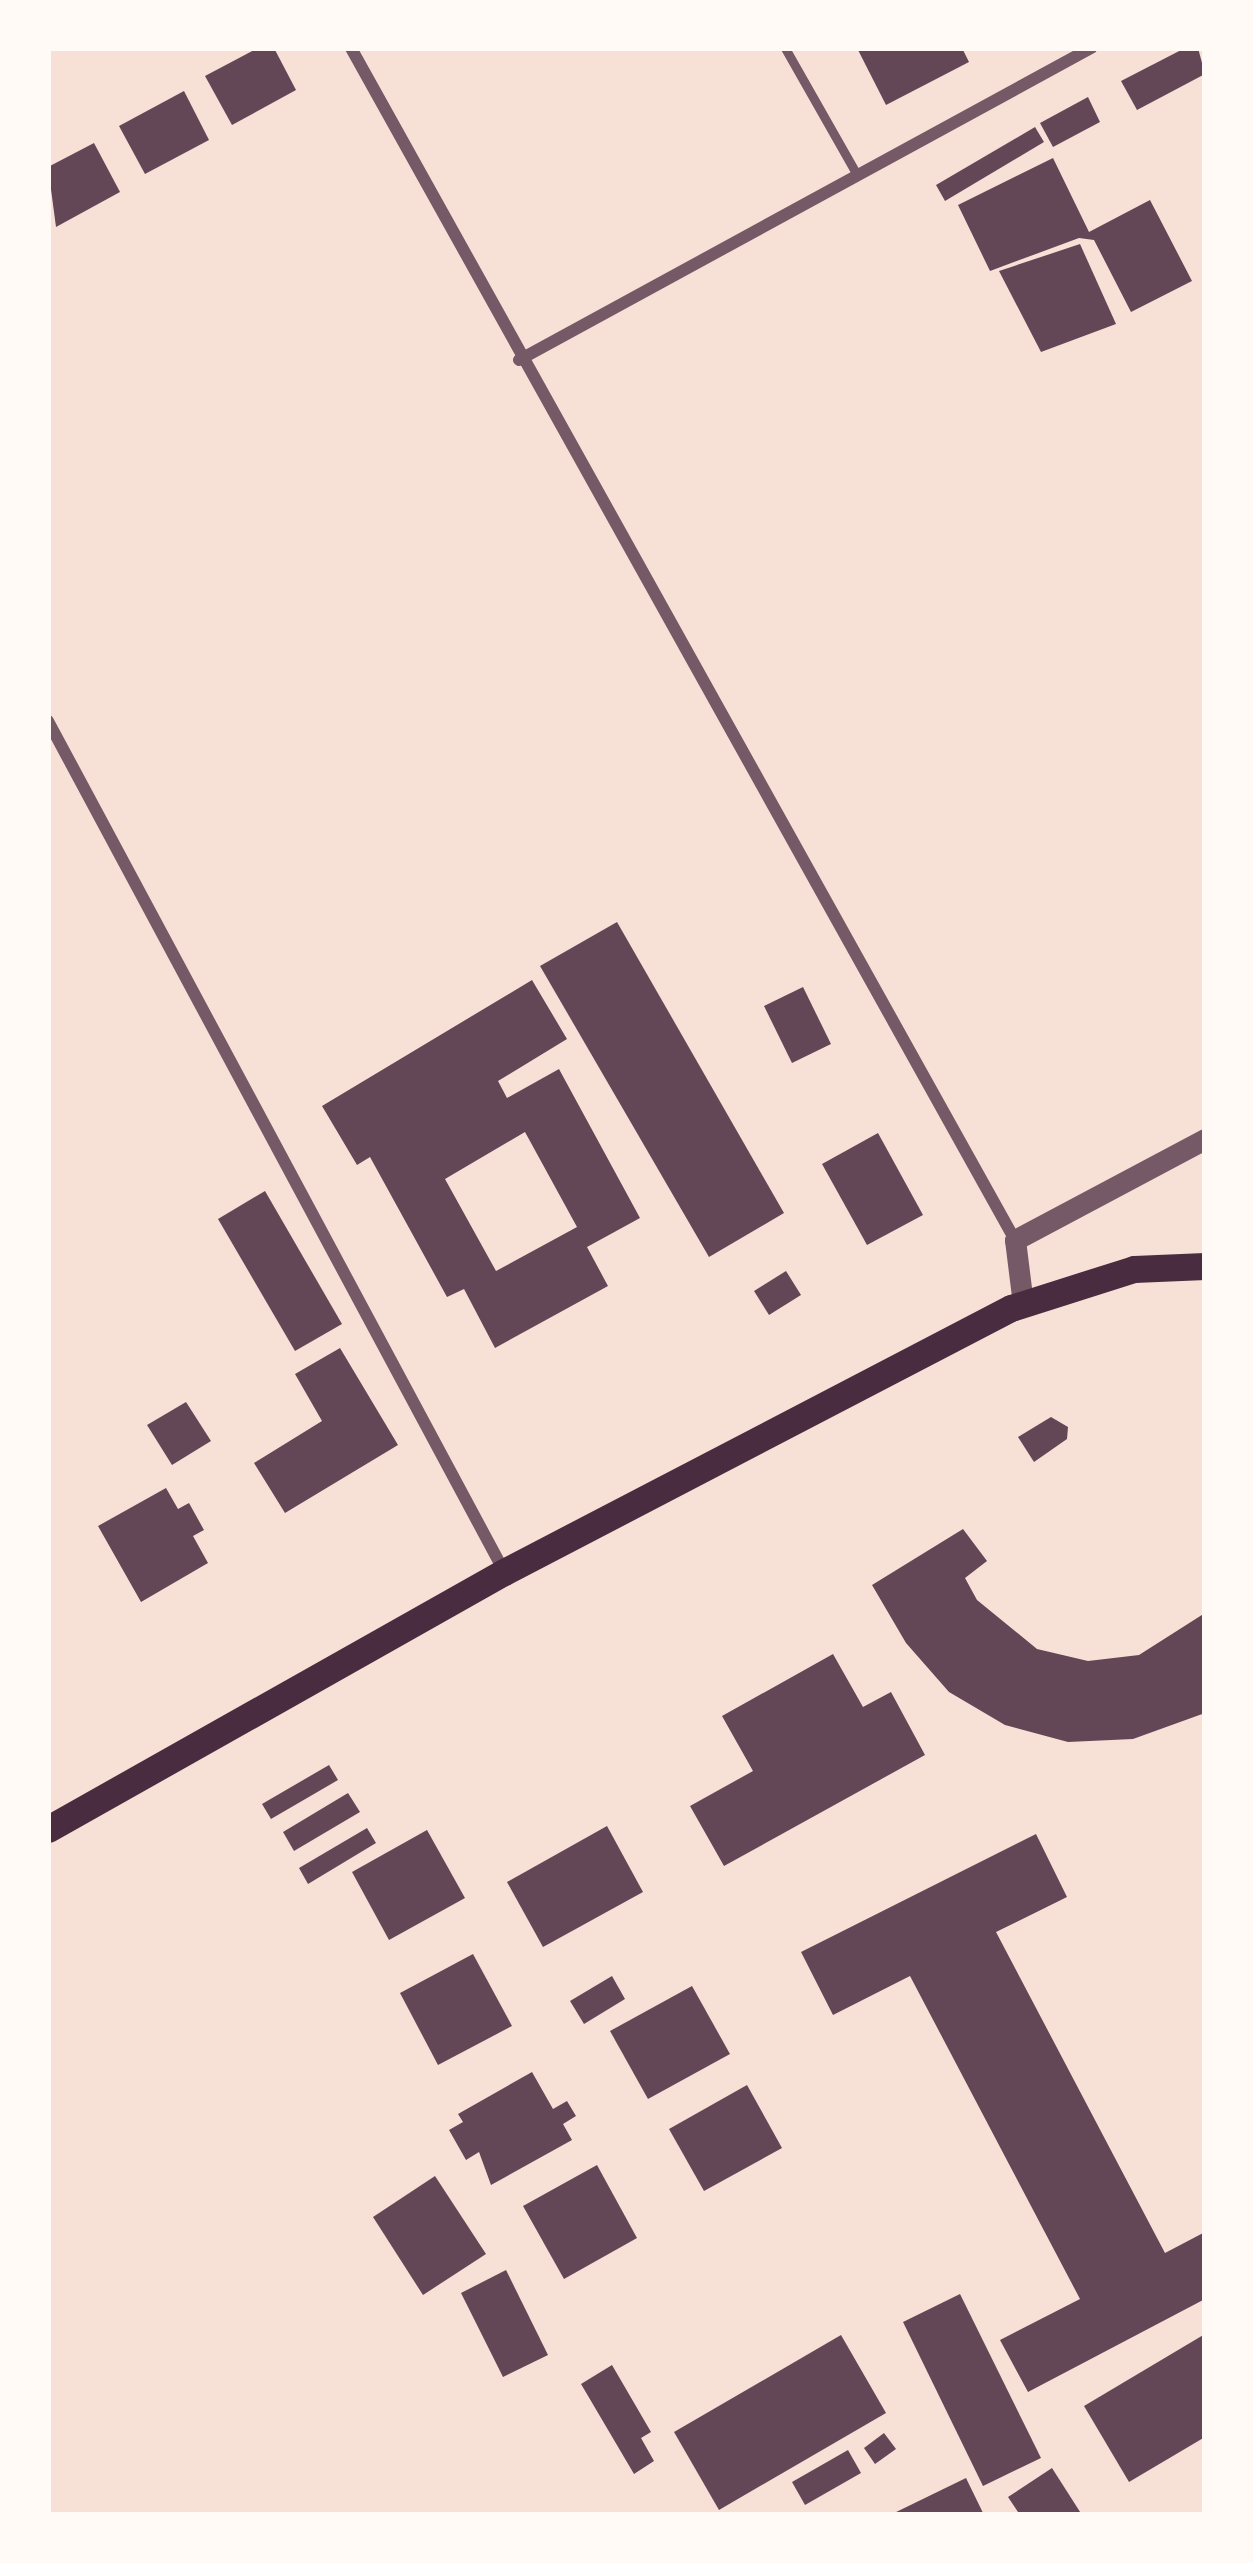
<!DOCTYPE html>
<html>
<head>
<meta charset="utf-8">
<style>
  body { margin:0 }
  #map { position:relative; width:1253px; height:2563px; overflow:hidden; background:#f7e1d7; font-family:"Source Sans 3",sans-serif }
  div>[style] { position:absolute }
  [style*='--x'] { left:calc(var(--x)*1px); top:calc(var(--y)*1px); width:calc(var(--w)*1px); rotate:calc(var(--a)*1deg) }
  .building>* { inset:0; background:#644757 }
  .service>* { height:9px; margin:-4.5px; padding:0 4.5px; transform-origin:4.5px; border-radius:4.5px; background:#755966 }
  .minor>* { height:12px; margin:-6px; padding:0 6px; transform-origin:6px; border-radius:6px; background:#755966 }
  .tertiary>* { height:21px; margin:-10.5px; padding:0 10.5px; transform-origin:10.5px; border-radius:10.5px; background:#755966 }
  .primary>* { height:27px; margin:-13.5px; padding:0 13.5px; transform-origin:13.5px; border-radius:13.5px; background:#4a2c40 }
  span { translate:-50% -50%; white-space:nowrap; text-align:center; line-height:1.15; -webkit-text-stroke:12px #fffaf5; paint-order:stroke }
  .frame { position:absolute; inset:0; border:51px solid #fffaf5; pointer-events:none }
</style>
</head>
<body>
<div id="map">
  <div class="building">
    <div style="clip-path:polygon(258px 48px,274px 48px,296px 90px,232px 125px,205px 76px)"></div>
    <div style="clip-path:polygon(857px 48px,962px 48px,969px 62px,886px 105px)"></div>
    <div style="clip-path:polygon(1185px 48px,1198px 48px,1205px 74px,1137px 110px,1121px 81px)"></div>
    <div style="clip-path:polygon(184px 91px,209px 140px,145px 174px,119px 126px)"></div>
    <div style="clip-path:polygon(1088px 97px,1100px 122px,1053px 147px,1040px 123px)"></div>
    <div style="clip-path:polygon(1035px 127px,1044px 142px,945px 201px,936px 185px)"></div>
    <div style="clip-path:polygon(94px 143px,120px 192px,56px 227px,48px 167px)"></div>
    <div style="clip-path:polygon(1053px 158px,1089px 232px,1150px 200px,1192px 281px,1131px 312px,1094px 240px,1079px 238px,990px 271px,958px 205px)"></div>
    <div style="clip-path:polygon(1080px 244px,1116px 324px,1041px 352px,999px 271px)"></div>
    <div style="clip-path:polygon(617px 922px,784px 1213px,709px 1257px,540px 966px)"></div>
    <div style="clip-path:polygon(evenodd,532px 980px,567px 1039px,498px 1081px,507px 1098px,559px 1069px,640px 1218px,587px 1247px,608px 1286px,495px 1348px,464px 1289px,447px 1297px,370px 1157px,357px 1165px,322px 1106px,532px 980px,525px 1132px,577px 1227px,496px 1271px,445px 1179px,525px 1132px)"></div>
    <div style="clip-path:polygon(803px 987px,831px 1044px,792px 1063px,764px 1006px)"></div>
    <div style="clip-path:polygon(878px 1133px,923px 1215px,867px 1245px,822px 1164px)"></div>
    <div style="clip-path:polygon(265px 1191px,342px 1324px,295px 1351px,218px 1219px)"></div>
    <div style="clip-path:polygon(786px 1271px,801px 1295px,769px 1315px,754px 1291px)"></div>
    <div style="clip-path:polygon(340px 1348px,398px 1445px,285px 1513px,254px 1463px,322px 1421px,295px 1374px)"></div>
    <div style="clip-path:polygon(186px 1402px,211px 1441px,172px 1465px,147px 1425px)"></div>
    <div style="clip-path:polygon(1051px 1417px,1068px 1427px,1067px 1439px,1034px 1462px,1018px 1437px)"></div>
    <div style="clip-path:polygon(166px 1488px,178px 1509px,189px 1503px,204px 1530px,193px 1536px,208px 1563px,141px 1602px,98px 1526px)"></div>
    <div style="clip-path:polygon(963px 1529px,987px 1561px,965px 1578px,977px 1600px,1037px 1649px,1088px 1661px,1139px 1655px,1205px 1613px,1205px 1713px,1133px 1739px,1068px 1742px,1005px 1725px,949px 1692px,906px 1643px,872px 1585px)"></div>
    <div style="clip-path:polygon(833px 1654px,863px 1707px,891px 1692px,925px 1755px,724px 1866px,690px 1806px,753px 1771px,722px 1716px)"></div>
    <div style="clip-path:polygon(329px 1765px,338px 1780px,271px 1819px,262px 1804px)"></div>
    <div style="clip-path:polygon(348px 1793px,360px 1812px,294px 1851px,283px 1832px)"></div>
    <div style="clip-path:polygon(607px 1826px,643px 1892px,543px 1947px,507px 1882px)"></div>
    <div style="clip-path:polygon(367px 1828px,376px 1843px,308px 1884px,299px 1868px)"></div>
    <div style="clip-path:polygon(427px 1830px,465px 1898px,389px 1940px,352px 1872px)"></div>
    <div style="clip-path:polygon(1036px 1834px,1067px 1897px,996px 1932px,1165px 2253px,1205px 2232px,1205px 2299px,1028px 2392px,1000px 2340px,1080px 2299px,910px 1976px,833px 2015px,801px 1952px)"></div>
    <div style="clip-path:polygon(473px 1954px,512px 2026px,438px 2065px,400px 1993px)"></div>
    <div style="clip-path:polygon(612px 1976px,625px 1999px,584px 2024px,570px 2001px)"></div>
    <div style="clip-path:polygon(692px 1986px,730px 2054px,648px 2099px,610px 2031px)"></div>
    <div style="clip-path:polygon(532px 2072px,553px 2109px,567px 2101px,576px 2116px,563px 2124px,572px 2140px,491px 2185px,479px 2152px,466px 2160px,449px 2130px,463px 2122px,458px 2114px)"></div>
    <div style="clip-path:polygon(747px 2085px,782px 2148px,704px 2191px,669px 2129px)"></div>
    <div style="clip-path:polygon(597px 2165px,637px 2238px,564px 2279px,523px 2206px)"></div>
    <div style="clip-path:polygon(435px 2176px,486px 2254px,423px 2295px,373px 2217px)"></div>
    <div style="clip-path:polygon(506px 2270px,548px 2355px,503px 2377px,461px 2293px)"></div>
    <div style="clip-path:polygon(960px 2294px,1041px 2458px,983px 2486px,903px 2322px)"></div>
    <div style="clip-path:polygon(1205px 2334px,1205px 2437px,1129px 2482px,1084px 2406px)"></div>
    <div style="clip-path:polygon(841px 2335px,886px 2413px,719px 2510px,674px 2432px)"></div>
    <div style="clip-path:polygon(612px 2365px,651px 2432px,641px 2438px,654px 2461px,634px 2474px,581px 2384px)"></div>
    <div style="clip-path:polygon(884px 2433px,896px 2449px,875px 2464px,864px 2448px)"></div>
    <div style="clip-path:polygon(848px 2450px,861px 2473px,805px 2505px,792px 2482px)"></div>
    <div style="clip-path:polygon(1052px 2468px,1082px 2515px,1020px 2515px,1008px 2497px)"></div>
    <div style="clip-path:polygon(966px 2478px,984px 2515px,890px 2515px)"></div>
  </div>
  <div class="service">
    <div style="--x:785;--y:48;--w:146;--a:60.4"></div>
  </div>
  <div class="minor">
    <div style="--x:351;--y:48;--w:1364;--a:60.88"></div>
    <div style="--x:519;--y:360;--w:652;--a:-28.61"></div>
    <div style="--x:48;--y:721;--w:965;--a:61.79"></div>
  </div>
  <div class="tertiary">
    <div style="--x:1023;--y:1304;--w:64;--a:-97.1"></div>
    <div style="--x:1015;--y:1240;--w:215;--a:-28"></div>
  </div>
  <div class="primary">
    <div style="--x:48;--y:1829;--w:523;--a:-29.41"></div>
    <div style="--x:504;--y:1572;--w:572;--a:-27.51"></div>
    <div style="--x:1011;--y:1308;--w:129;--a:-17.6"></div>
    <div style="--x:1134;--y:1269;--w:71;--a:-2.4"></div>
  </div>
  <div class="frame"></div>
</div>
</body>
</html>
